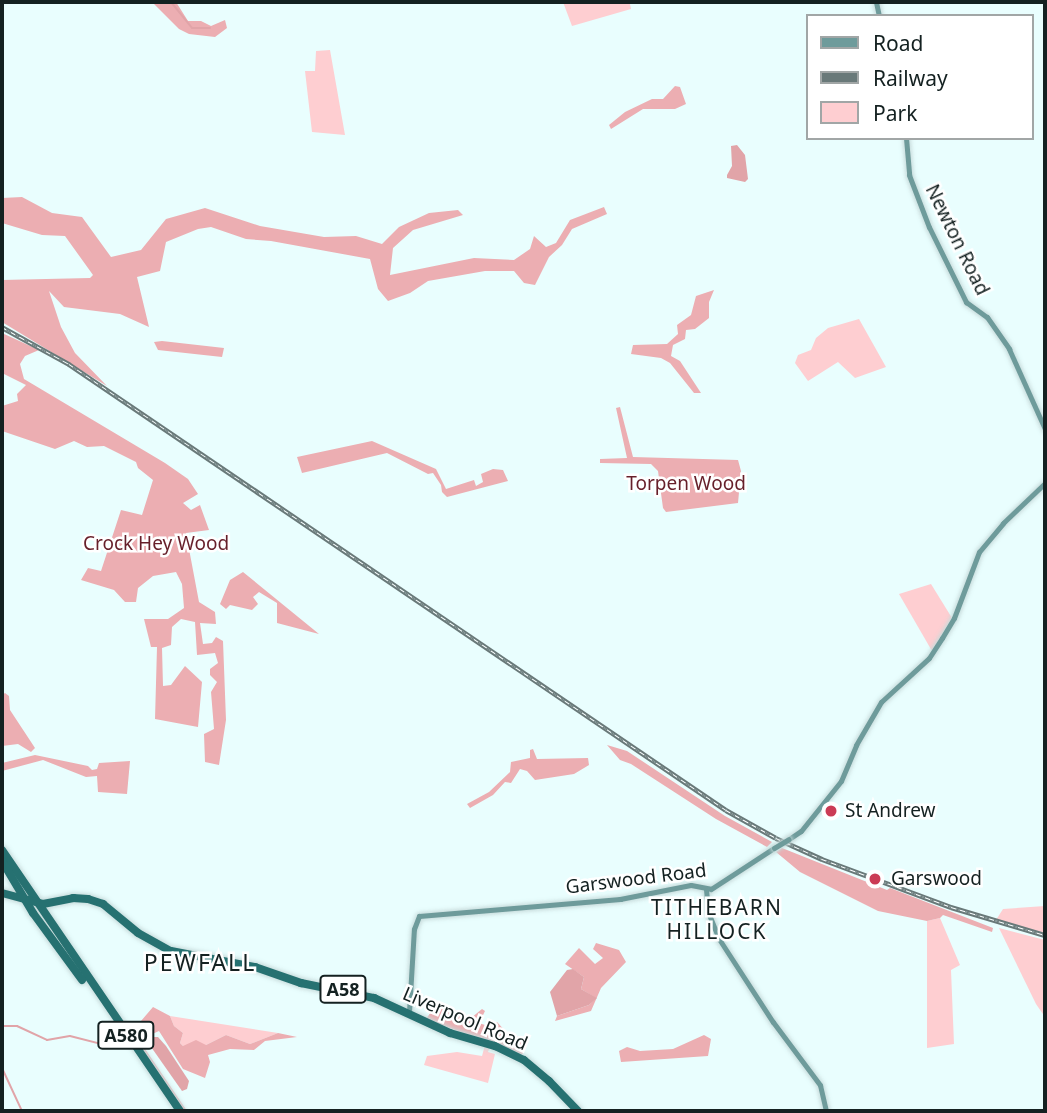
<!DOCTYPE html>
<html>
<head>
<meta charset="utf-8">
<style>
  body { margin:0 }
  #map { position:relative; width:1047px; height:1113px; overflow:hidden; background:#e9fefe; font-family:"Noto Sans",sans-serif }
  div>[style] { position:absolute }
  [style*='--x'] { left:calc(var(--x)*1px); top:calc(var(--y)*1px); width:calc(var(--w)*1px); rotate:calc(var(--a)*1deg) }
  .green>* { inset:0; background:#feced1 }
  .forest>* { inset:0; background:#ecaeb2 }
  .water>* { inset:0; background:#e1a4a8 }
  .stream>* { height:2px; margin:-1px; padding:0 1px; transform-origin:1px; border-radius:1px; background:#e1a4a8 }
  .roads { filter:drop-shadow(0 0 2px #c7dbdb) drop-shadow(0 0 2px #c7dbdb) }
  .secondary>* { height:5px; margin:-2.5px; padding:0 2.5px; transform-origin:2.5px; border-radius:2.5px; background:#6e9b9b }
  .highway>* { height:8px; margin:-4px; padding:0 4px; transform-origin:4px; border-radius:4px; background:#267171 }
  .rail>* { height:4.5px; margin-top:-2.25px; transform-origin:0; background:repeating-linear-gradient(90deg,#fff 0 5px,#697979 0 10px); box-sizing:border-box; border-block:2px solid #697979 }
  .bridges { filter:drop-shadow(0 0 2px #c7dbdb) drop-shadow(0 0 2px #c7dbdb) }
  .secondary-bridge>* { height:5px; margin:-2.5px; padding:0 2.5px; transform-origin:2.5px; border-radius:2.5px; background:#6e9b9b }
  .dots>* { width:19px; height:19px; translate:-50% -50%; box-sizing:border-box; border:4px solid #fff; border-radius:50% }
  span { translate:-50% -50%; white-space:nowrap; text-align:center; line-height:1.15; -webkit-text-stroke:5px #fff; paint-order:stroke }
  .shield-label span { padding:2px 5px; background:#fff; border:2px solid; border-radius:5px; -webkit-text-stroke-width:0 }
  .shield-label { font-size:18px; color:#142121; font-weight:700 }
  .street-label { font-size:19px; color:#142121 }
  .park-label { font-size:19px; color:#661f2a }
  .poi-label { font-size:19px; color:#142121 }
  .left { translate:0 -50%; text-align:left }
  .neighbourhood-label { font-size:21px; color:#142121; letter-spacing:2px }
  .quarter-label { font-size:23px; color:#142121; letter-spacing:2px }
  .frame { position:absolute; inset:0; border:4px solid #142121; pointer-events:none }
  .legend { position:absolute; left:806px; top:14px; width:228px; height:126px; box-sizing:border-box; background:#fff; border:2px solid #a1a6a6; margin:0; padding:9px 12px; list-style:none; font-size:21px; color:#142121 }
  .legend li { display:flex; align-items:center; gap:14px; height:35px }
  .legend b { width:35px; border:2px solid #a1a6a6 }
</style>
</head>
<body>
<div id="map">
  <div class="green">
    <div style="clip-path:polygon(563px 2px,630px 4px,631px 9px,572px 26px)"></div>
    <div style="clip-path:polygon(330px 50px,345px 135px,312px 132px,305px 71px,315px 71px,316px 51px)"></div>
    <div style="clip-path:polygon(859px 319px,886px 367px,855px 378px,838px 362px,808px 381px,795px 363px,798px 355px,811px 350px,816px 338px,828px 328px)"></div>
    <div style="clip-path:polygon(931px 584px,952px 618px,932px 651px,899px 594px)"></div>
    <div style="clip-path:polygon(1045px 906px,1045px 933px,996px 920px,1003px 909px)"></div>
    <div style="clip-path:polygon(940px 918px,960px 965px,951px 970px,954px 1044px,927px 1048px,927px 921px)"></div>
    <div style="clip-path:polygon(999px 928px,1045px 940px,1045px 1017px,1036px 1004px)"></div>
    <div style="clip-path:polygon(170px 1016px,278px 1033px,250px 1044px,226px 1035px,206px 1045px,183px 1046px,180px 1043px,183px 1033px,174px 1026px)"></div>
    <div style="clip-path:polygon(485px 1045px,490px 1047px,488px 1052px,495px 1054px,488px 1083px,424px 1065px,427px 1056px,457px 1052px,482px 1056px)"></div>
  </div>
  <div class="forest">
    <div style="clip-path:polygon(152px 2px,176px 2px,188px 21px,201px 21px,211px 26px,225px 20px,227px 28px,215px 37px,189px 34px,179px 29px)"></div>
    <div style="clip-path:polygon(675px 86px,680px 87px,686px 104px,675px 109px,643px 109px,611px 129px,609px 125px,625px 112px,652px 99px,663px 99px)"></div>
    <div style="clip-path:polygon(22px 197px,52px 213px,82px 217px,111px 257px,141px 250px,166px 219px,205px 208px,260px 226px,324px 237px,356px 236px,382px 244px,399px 227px,429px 213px,458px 210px,463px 215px,413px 230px,393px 248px,390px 275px,474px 258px,514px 260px,530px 249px,534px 236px,546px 247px,556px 243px,570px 220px,604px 207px,607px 214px,572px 229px,562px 245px,549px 257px,535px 285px,524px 283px,514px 271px,485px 271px,428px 281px,410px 293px,388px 301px,378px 289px,370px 259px,271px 241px,246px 239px,211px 227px,198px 229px,166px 242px,160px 271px,137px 277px,149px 327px,120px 314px,64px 307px,49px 291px,61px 327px,75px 353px,107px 386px,2px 322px,2px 280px,90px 278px,93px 275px,65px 236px,42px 235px,2px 223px,2px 198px)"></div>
    <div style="clip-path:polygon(714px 290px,709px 302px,709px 318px,695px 329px,686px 330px,685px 339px,673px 345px,671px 356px,680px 361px,701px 393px,694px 393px,670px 363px,661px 358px,631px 354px,633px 345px,667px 344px,678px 334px,677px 325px,691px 315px,696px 296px)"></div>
    <div style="clip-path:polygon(2px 333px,39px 350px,25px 356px,20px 364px,24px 379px,165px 463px,188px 479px,198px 494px,183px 503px,191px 510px,200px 505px,209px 530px,186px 533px,199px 602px,215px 612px,216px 624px,200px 623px,203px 644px,212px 643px,216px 637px,223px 641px,226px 720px,219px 765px,205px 762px,204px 734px,214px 729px,211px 692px,217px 682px,210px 675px,210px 669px,218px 663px,215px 653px,197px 655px,195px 622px,181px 619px,172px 627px,171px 645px,162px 648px,163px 686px,171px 685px,185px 666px,202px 682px,198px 727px,155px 719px,157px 647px,151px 647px,144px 619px,168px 619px,184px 608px,182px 584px,176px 572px,153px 576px,138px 588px,136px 602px,125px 602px,114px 590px,81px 580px,88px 568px,101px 571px,121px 510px,142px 515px,153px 480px,138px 468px,136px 462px,104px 446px,87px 447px,74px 441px,55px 449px,2px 431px,2px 406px,18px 401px,17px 394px,26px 385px,2px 373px)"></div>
    <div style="clip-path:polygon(162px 341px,224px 348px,222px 357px,158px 350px,154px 342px)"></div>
    <div style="clip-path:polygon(620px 407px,633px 457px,738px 460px,741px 471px,738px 503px,666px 512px,663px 508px,658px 471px,651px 464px,600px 463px,600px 459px,627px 458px,616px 408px)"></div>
    <div style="clip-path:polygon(372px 441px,436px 469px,446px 489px,474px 480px,476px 486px,483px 482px,481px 474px,493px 469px,503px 470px,508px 481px,447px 497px,442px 492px,441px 485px,433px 473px,428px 474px,387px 453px,302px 473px,297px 457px)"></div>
    <div style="clip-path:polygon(243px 572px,319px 634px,277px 623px,277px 603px,259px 592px,253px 597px,258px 604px,252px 610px,230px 605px,226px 609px,220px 604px,230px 580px)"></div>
    <div style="clip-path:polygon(5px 693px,9px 696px,10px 710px,35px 748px,31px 752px,18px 744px,2px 746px,2px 695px)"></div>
    <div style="clip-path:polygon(607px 745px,627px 751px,725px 816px,772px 842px,767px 847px,716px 819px,631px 764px,620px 760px)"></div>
    <div style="clip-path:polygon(533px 749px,537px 759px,588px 758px,589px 765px,574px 774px,535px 780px,527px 771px,520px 769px,511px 783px,505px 782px,493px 795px,470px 808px,467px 804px,489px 792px,510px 772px,511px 762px,530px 758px,530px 750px)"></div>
    <div style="clip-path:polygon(35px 755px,88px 766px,92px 770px,97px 769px,99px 763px,130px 761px,127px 794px,98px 792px,97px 776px,86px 777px,43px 760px,2px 771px,2px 763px)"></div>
    <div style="clip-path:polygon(782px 848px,887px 890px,890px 888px,993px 928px,992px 932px,943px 915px,940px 918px,927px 921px,878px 911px,800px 872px,776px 852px)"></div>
    <div style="clip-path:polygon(596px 943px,619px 950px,626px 962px,601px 988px,591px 1011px,555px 1021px,557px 1016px,589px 1005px,596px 998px,581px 989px,584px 977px,565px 964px,579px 948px,595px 964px,603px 958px,593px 949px)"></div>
    <div style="clip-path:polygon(438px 1002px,471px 1018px,482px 1009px,485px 1011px,479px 1023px,488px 1026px,497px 1022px,507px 1033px,528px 1040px,522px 1055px,426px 1019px)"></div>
    <div style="clip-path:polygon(153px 1007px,170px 1016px,174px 1026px,183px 1033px,180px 1043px,183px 1046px,196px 1040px,206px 1045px,226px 1035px,250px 1044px,278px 1033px,297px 1037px,265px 1041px,254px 1050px,230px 1049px,208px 1055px,210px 1062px,205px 1078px,183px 1069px,159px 1031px,139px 1040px,187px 1111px,182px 1111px,129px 1035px)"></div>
    <div style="clip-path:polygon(704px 1035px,711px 1039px,708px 1056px,621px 1062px,619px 1051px,627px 1047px,640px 1051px,673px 1049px)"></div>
  </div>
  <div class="water">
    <div style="clip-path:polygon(737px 145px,745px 155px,748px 179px,745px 182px,727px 178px,727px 175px,732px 166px,731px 146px)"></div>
    <div style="clip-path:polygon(573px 969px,584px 977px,581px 989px,597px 998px,589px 1005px,557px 1016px,550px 992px,567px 970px)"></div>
    <div style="clip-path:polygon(150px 1037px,158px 1037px,166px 1046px,189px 1081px,187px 1089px,182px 1091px,149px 1044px)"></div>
  </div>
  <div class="stream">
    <div style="--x:171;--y:2;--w:33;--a:51"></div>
    <div style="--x:192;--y:28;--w:18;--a:0"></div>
    <div style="--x:2;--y:1026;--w:15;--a:0"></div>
    <div style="--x:17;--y:1026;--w:33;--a:25"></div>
    <div style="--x:47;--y:1040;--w:23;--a:-10"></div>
    <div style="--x:70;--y:1036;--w:49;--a:14.3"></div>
    <div style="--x:2;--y:1068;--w:47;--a:65.1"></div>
  </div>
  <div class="roads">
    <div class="secondary">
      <div style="--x:876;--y:2;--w:14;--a:78"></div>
      <div style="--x:906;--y:138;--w:37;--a:85"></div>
      <div style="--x:909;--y:175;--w:56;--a:69"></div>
      <div style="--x:929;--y:227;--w:84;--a:63.7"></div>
      <div style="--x:966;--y:302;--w:26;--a:36"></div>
      <div style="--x:987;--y:317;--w:39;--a:55"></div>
      <div style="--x:1009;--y:349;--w:88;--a:65.8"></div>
      <div style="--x:789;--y:839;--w:14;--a:-34"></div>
      <div style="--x:801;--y:831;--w:64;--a:-51.3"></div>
      <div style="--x:841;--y:781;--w:39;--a:-67"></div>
      <div style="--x:856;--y:745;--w:50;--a:-59.8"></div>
      <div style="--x:881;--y:702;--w:65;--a:-42.5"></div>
      <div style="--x:929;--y:658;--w:24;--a:-57"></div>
      <div style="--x:942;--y:638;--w:23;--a:-59"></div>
      <div style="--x:954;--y:618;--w:71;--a:-69.3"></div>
      <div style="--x:979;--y:552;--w:38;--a:-50"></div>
      <div style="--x:1003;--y:523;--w:58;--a:-43.6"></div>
      <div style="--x:706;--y:889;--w:23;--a:85"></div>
      <div style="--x:708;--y:912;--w:29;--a:68"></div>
      <div style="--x:719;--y:939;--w:99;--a:57"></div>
      <div style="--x:773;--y:1022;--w:79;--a:53.3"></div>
      <div style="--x:820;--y:1085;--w:27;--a:77"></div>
      <div style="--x:409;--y:1012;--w:83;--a:-86.6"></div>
      <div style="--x:414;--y:929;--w:14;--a:-69"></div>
      <div style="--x:419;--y:916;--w:202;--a:-4.8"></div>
      <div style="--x:620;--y:899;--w:72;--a:-11.2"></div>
      <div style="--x:691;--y:885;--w:20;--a:11"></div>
      <div style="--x:711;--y:889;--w:75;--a:-33.1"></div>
    </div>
    <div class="highway">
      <div style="--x:2;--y:850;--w:316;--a:55.7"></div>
      <div style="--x:2;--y:861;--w:61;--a:59.2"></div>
      <div style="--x:33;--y:913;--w:83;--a:53.8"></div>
      <div style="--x:2;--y:893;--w:42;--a:15"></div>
      <div style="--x:43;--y:904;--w:31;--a:-11"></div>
      <div style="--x:73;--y:898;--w:15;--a:4"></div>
      <div style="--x:88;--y:899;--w:16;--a:18"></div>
      <div style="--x:103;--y:904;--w:45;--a:39.6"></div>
      <div style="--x:138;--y:933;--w:38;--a:29"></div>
      <div style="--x:171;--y:951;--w:86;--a:10.8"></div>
      <div style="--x:255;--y:967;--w:49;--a:19.2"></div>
      <div style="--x:301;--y:983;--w:75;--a:11.6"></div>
      <div style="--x:374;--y:998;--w:84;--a:24.7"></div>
      <div style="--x:450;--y:1033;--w:47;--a:16.1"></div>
      <div style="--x:495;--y:1046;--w:32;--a:26"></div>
      <div style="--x:524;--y:1060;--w:33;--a:40"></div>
      <div style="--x:549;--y:1081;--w:42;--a:46"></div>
    </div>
  </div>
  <div class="rail">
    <div style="--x:2;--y:327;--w:77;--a:28.9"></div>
    <div style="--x:69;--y:364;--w:794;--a:34.17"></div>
    <div style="--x:726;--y:810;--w:57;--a:29.2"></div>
    <div style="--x:776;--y:838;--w:51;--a:24.5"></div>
    <div style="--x:822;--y:859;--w:138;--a:20.4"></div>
    <div style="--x:951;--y:907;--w:98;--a:16.6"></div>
  </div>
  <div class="bridges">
    <div class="secondary-bridge">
      <div style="--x:774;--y:848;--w:17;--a:-31"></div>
    </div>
  </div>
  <div class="dots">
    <div style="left:831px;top:811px;background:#cb3b55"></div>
    <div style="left:875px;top:879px;background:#cb3b55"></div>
  </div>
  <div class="shield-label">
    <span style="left:343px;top:989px">A58</span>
    <span style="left:126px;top:1035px">A580</span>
  </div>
  <div class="street-label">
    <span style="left:957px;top:240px;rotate:64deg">Newton Road</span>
    <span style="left:636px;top:879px;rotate:-7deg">Garswood Road</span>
    <span style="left:465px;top:1019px;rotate:23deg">Liverpool Road</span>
  </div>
  <div class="park-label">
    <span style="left:686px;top:484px">Torpen Wood</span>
    <span style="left:156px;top:544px">Crock Hey Wood</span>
  </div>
  <div class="poi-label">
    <span class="left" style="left:845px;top:811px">St Andrew</span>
    <span class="left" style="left:891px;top:879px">Garswood</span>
  </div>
  <div class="neighbourhood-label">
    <span style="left:717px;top:919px">TITHEBARN<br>HILLOCK</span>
  </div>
  <div class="quarter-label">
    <span style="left:200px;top:962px">PEWFALL</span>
  </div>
  <div class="frame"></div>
  <ul class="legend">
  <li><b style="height:9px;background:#6e9b9b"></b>Road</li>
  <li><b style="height:9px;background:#697979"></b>Railway</li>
  <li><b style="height:19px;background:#feced1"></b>Park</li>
  </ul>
</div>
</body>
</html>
